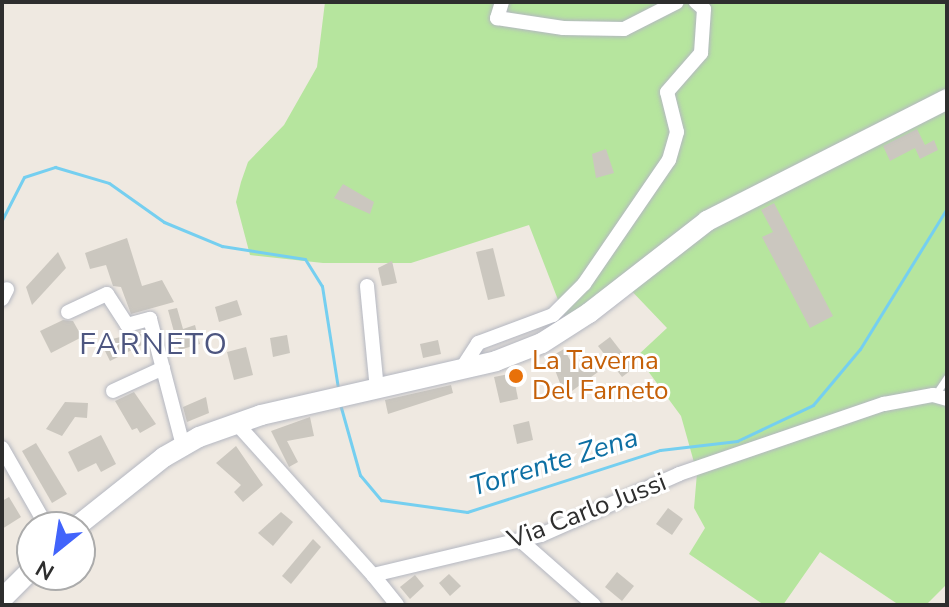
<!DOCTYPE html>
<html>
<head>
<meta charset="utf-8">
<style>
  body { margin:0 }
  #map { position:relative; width:949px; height:607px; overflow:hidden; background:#efe9e1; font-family:"Nunito Sans",sans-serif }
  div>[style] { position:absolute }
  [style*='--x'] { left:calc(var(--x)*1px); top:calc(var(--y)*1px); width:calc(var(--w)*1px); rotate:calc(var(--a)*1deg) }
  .green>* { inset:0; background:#b6e59e }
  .stream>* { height:3px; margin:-1.5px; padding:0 1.5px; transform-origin:1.5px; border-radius:1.5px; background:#75cff0 }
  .building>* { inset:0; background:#cbc7bf }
  .roads { filter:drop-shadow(0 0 2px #b4b7c1) drop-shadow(0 0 2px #b4b7c1) }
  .lane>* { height:7px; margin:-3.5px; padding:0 3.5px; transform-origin:3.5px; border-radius:3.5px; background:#fff }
  .street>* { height:14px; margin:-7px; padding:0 7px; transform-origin:7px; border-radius:7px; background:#fff }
  .secondary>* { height:20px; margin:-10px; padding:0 10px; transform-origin:10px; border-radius:10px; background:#fff }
  .dots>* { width:22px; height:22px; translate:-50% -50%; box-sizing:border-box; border:4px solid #fff; border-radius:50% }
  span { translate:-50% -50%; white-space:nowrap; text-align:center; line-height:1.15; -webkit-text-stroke:6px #fff; paint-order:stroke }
  .food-label { font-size:26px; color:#c56008 }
  .left { translate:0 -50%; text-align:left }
  .street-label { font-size:26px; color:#2e2e2e }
  .water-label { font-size:28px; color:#0d6fa3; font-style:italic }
  .quarter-label { font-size:30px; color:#4d5680; letter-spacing:2px }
  .frame { position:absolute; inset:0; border:4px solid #2e2e2e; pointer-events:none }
  .north { position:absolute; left:16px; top:511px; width:80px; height:80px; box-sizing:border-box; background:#fff; border:2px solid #ababab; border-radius:50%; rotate:210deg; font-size:22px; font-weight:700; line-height:32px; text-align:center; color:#2e2e2e }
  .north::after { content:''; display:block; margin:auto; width:28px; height:36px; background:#4264fb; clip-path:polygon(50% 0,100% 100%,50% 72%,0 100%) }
</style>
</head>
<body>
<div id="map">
  <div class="green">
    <div style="clip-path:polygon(325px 2px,947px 2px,947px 584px,926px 605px,899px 605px,820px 552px,783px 605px,764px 605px,689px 554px,705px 528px,694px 508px,697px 473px,681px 416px,637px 356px,667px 328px,625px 284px,567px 323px,529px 225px,411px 263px,323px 263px,250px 255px,236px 202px,241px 182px,248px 162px,284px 125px,317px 67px)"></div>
  </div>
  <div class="stream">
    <div style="--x:2;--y:220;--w:48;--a:-62.9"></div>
    <div style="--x:24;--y:177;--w:33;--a:-18"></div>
    <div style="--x:55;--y:167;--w:56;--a:16.5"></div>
    <div style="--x:109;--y:183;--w:67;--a:35.3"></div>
    <div style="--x:164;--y:222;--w:63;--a:22.5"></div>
    <div style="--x:222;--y:246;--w:84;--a:8.9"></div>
    <div style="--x:305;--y:259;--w:32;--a:58"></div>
    <div style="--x:322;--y:286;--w:103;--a:81.1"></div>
    <div style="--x:340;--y:404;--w:74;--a:74.3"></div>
    <div style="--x:360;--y:475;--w:33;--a:50"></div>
    <div style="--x:381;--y:500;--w:87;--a:7.9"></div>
    <div style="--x:467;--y:512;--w:203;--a:-17.8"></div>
    <div style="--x:660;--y:450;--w:78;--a:-6.7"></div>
    <div style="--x:737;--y:441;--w:84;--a:-25.3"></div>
    <div style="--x:813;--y:405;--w:73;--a:-50"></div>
    <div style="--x:860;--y:349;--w:166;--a:-58.3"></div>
  </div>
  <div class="building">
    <div style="clip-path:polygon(917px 129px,925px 145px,934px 140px,938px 150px,920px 159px,915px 148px,890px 161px,883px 146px)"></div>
    <div style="clip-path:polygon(606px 149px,614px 173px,596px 178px,592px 154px)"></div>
    <div style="clip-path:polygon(343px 184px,374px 202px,370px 214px,334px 198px)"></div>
    <div style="clip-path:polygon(774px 203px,833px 316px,810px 328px,762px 237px,773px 232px,761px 210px)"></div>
    <div style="clip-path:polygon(127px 238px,142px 286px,162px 280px,174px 302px,131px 314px,121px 287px,113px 286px,106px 265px,90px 269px,85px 253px)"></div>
    <div style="clip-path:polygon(493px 248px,505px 296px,488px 300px,476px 252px)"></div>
    <div style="clip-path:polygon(58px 252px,66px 268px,32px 305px,26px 287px)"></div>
    <div style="clip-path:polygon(392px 261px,397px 283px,382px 286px,378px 268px)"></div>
    <div style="clip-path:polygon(237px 300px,242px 315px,219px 322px,215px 307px)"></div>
    <div style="clip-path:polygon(177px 308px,183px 329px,195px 325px,200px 344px,179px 350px,168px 310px)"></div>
    <div style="clip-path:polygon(63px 320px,73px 321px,82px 337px,51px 353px,40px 331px)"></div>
    <div style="clip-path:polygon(141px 332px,146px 343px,110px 361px,105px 351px,112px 347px,108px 340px)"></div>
    <div style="clip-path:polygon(287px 335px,290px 353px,273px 357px,270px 338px)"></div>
    <div style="clip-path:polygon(610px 337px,634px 368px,622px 377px,598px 346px)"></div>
    <div style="clip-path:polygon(438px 340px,441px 354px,423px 358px,420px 344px)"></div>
    <div style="clip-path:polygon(246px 347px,253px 375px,234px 380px,227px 352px)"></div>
    <div style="clip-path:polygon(564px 349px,574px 367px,587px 357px,598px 372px,565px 396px,550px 357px)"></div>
    <div style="clip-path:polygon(513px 373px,518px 399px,500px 403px,494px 377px)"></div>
    <div style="clip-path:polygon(451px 385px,453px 393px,388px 414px,385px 400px)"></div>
    <div style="clip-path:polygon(134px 392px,156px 424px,140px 433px,137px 428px,132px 430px,115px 401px)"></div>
    <div style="clip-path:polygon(206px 397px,209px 413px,187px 422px,183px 407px)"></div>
    <div style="clip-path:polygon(65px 402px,88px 403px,87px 418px,75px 417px,62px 436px,46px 429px)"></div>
    <div style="clip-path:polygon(310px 417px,314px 436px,287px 441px,298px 462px,289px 467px,271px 431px)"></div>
    <div style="clip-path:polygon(529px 421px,533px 440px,517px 444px,513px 425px)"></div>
    <div style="clip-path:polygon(101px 435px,116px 464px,101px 472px,96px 463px,78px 472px,68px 452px)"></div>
    <div style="clip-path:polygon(36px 443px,67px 494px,52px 503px,22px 451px)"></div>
    <div style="clip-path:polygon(236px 446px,263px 485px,243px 502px,234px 492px,241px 485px,216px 463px)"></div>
    <div style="clip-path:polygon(9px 497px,21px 517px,2px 529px,2px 501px)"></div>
    <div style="clip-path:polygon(668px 508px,683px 519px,672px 535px,656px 524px)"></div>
    <div style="clip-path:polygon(281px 512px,293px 522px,273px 546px,258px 533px)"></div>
    <div style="clip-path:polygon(313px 539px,321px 547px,291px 584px,282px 576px)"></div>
    <div style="clip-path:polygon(617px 572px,634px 586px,622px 601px,605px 587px)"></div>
    <div style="clip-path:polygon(449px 574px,461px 586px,450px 596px,439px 583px)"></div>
    <div style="clip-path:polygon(415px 575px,424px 586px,410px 599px,400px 587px)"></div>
  </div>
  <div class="roads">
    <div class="lane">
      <div style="--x:935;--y:395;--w:22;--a:-56"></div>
    </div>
    <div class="street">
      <div style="--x:502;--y:2;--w:17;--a:107"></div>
      <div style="--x:497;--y:18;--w:67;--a:8.6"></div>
      <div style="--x:563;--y:28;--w:61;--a:0.9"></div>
      <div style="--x:624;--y:29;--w:59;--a:-27"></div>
      <div style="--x:367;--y:286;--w:94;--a:84.5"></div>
      <div style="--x:2;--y:299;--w:11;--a:-63"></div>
      <div style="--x:68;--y:312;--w:43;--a:-24.8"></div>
      <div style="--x:107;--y:294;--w:37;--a:57"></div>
      <div style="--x:127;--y:325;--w:24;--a:-15"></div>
      <div style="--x:150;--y:319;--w:131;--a:75.4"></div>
      <div style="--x:462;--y:368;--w:30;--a:-57"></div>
      <div style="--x:478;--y:343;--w:80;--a:-20.5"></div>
      <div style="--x:553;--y:315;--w:44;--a:-45"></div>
      <div style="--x:584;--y:284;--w:150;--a:-55.6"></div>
      <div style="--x:669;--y:160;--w:29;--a:-74"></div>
      <div style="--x:677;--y:132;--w:41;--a:-104"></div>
      <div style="--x:667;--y:92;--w:52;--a:-48.9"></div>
      <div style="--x:701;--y:53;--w:44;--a:-86.1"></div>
      <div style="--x:704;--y:9;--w:11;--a:-139"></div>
      <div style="--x:113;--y:391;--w:55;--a:-24.7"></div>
      <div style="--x:237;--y:424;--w:203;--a:48"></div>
      <div style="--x:373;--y:575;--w:173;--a:-13.4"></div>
      <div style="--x:541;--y:535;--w:151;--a:-23.8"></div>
      <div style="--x:679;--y:474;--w:217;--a:-18.9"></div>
      <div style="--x:884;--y:404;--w:50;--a:-10.4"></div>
      <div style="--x:933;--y:395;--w:15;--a:16"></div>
      <div style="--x:2;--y:448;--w:91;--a:60.3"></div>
      <div style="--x:520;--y:540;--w:98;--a:41.3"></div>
      <div style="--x:373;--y:575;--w:38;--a:51"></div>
    </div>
    <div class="secondary">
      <div style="--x:76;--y:527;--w:112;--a:-38.5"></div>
      <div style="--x:164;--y:457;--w:40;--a:-29.7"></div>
      <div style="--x:199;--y:437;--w:66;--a:-19.5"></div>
      <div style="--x:261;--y:415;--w:241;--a:-12.9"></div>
      <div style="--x:496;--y:361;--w:49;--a:-21.4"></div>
      <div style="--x:542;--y:343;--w:56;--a:-32.6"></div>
      <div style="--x:589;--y:313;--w:150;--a:-37.9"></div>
      <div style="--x:707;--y:221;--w:269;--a:-26.9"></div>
      <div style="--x:2;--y:599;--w:42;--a:-45"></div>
    </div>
  </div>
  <div class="dots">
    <div style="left:516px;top:376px;background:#e8710a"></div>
  </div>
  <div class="food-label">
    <span class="left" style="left:532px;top:376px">La Taverna<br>Del Farneto</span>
  </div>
  <div class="street-label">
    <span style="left:587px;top:511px;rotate:-21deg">Via Carlo Jussi</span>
  </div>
  <div class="water-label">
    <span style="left:554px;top:462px;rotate:-17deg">Torrente Zena</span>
  </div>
  <div class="quarter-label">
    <span style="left:154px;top:345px">FARNETO</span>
  </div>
  <div class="frame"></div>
  <div class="north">N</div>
</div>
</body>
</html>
